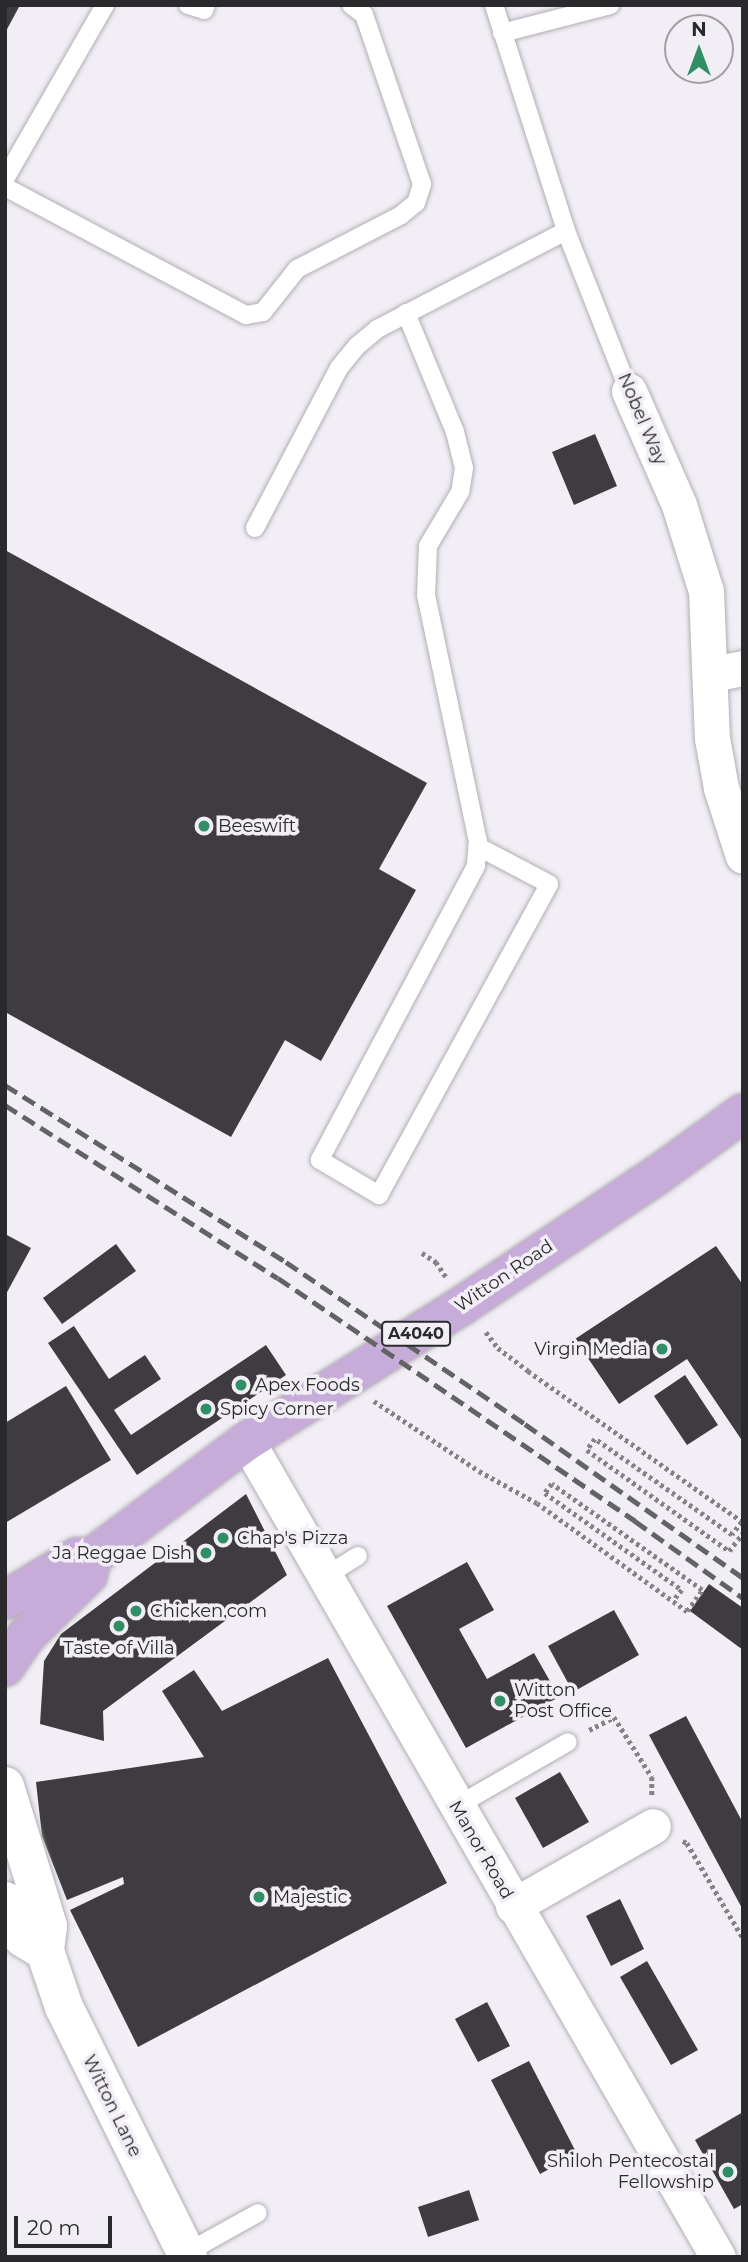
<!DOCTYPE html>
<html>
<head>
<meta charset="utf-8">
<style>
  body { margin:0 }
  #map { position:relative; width:748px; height:2262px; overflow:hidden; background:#f2eef5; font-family:Montserrat,sans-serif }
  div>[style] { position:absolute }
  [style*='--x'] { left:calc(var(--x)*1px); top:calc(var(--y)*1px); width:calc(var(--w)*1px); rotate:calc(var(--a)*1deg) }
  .building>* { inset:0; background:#3f3c41 }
  .path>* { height:4.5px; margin-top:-2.25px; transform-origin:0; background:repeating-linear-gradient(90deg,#848286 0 3.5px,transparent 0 7px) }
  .roads { filter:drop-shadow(0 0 2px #b1aeb4) drop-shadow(0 0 2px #b1aeb4) }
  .service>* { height:18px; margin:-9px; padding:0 9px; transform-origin:9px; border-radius:9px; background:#fff }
  .minor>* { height:35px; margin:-17.5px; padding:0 17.5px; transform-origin:17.5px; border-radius:17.5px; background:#fff }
  .secondary>* { height:38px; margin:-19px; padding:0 19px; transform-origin:19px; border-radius:19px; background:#fff }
  .primary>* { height:38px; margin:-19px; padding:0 19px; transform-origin:19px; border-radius:19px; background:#c7acd9 }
  .rail>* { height:5px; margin-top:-2.5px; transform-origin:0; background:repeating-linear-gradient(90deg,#636265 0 14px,transparent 0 21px) }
  .dots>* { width:19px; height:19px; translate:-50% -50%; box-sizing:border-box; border:4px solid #f2eef5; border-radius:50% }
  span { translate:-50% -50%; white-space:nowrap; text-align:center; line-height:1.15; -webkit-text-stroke:7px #f2eef5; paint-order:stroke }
  .shield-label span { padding:2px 5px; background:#f2eef5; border:2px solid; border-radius:5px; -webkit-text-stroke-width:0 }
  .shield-label { font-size:16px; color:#2a292b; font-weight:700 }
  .street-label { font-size:18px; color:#2a292b }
  .poi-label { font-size:18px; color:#2a292b }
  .left { translate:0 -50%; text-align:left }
  .right { translate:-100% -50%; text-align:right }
  .frame { position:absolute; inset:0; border:7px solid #2a292b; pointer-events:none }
  .north { position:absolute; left:664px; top:14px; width:70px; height:70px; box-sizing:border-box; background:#f2eef5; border:2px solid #a29fa4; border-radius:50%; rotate:0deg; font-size:19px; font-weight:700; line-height:28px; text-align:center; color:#2a292b }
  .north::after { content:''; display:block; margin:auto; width:24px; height:32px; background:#318f66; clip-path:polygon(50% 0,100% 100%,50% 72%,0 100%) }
  .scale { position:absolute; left:14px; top:2216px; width:98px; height:32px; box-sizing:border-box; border:4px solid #2a292b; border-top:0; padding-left:9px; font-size:21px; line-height:24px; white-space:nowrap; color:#2a292b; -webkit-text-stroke:5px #f2eef5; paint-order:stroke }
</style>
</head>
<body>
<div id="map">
  <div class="building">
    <div style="clip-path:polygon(5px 5px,20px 5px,5px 33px)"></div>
    <div style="clip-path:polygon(595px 434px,617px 486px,574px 505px,552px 452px)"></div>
    <div style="clip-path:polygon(5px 550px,427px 783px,379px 869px,416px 890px,321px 1061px,285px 1040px,231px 1137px,5px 1012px)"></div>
    <div style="clip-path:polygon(5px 1234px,31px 1248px,5px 1296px)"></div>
    <div style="clip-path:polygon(116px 1244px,136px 1271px,62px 1324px,43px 1298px)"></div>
    <div style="clip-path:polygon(716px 1246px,743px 1285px,743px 1442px,687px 1359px,619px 1404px,575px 1339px)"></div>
    <div style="clip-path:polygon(74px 1326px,109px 1379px,145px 1355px,161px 1379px,114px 1410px,131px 1435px,266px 1345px,286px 1375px,137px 1475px,48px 1343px)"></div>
    <div style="clip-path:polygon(685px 1375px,718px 1425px,687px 1445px,654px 1396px)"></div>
    <div style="clip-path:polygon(66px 1386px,111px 1460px,5px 1523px,5px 1423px)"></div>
    <div style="clip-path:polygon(246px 1494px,287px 1575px,103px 1711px,104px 1741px,40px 1724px,44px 1661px,61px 1634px)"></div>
    <div style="clip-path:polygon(467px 1562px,494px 1610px,459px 1629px,487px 1679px,534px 1653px,559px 1697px,466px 1748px,387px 1606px)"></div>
    <div style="clip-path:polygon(709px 1584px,743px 1608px,743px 1650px,690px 1611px)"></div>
    <div style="clip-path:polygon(614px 1610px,639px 1655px,573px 1692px,548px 1646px)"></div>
    <div style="clip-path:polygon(328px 1658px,447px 1883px,138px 2047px,70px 1910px,124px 1884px,123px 1877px,67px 1900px,42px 1836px,36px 1782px,204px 1757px,162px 1691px,194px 1670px,222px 1711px)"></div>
    <div style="clip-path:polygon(686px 1716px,743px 1823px,743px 1910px,649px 1735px)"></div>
    <div style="clip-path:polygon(560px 1772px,589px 1822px,543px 1848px,515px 1798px)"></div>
    <div style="clip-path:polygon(620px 1899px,644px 1949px,611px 1966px,586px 1916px)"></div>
    <div style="clip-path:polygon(647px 1961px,698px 2050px,671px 2065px,620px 1977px)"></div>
    <div style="clip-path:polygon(487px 2002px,510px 2046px,478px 2062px,455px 2019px)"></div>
    <div style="clip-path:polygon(529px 2061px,577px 2154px,540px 2174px,491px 2080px)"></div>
    <div style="clip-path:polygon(743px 2112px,743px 2204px,734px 2209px,695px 2140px)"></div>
    <div style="clip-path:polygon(469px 2190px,479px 2220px,428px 2237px,418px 2207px)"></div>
  </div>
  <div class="path">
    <div style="--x:422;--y:1253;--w:17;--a:33"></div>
    <div style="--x:436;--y:1262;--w:18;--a:56"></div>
    <div style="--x:486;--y:1332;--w:20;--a:53"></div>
    <div style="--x:498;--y:1348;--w:38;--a:37"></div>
    <div style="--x:528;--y:1371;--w:263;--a:35.1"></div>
    <div style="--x:374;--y:1401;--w:126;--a:33.7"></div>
    <div style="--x:479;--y:1471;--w:66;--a:28.9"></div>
    <div style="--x:537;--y:1503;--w:185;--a:35.8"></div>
    <div style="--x:687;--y:1611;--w:26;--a:-54"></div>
    <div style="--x:702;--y:1590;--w:184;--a:-144.8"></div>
    <div style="--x:552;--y:1484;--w:11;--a:128"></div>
    <div style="--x:545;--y:1493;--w:168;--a:35.3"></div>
    <div style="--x:682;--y:1590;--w:14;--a:129"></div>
    <div style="--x:742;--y:1522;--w:16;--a:128"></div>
    <div style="--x:732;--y:1535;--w:167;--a:-145"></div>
    <div style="--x:595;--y:1439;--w:14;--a:126"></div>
    <div style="--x:587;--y:1450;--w:174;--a:35.4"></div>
    <div style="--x:729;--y:1551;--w:23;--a:-52"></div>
    <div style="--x:589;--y:1730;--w:28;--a:-27"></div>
    <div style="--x:614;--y:1717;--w:71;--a:57.7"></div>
    <div style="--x:652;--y:1777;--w:18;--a:90"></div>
    <div style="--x:683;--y:1841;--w:4;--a:27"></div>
    <div style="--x:687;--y:1843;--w:110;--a:59.5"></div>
  </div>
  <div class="roads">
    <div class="service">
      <div style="--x:188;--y:5;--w:17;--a:17"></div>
      <div style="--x:204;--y:10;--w:5;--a:-68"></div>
      <div style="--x:494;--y:5;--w:237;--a:72.3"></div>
      <div style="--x:566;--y:231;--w:172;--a:68.5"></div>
      <div style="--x:502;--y:33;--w:112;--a:-14.5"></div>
      <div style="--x:5;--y:179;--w:201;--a:-60.1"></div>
      <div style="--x:5;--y:187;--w:273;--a:28"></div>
      <div style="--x:246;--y:315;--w:17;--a:-10"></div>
      <div style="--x:263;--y:312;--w:55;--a:-51.7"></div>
      <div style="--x:297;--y:269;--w:117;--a:-27.4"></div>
      <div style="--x:401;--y:215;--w:19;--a:-39"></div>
      <div style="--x:416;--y:203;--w:20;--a:-72"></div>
      <div style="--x:422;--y:184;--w:179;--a:-108.9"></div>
      <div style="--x:364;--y:15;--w:16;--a:-142"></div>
      <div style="--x:406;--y:313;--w:129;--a:67.6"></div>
      <div style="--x:455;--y:432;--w:37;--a:76"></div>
      <div style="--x:464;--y:468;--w:24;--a:99"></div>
      <div style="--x:460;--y:492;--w:63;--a:120.7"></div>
      <div style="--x:428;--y:546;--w:49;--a:92.3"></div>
      <div style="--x:426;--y:595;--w:251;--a:78.1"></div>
      <div style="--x:478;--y:841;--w:25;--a:95"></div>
      <div style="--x:476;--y:866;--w:333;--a:118"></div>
      <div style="--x:320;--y:1160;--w:69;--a:30.7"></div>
      <div style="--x:379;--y:1195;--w:354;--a:-61.3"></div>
      <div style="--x:549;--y:884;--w:81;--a:-152.2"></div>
      <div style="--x:255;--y:528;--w:181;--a:-62.3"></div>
      <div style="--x:339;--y:368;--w:28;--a:-51"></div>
      <div style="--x:357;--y:346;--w:26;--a:-40"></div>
      <div style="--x:377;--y:329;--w:213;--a:-27.4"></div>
      <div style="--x:324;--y:1577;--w:40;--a:-32"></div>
      <div style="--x:455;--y:1807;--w:130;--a:-29.9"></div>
      <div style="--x:186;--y:2253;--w:82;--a:-29.1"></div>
    </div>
    <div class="minor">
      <div style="--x:629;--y:391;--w:124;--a:66.3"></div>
      <div style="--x:679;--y:505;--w:90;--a:72.6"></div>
      <div style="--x:706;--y:591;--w:147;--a:87.7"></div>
      <div style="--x:712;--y:738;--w:51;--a:79.8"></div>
      <div style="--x:721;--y:788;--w:71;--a:72.1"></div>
      <div style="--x:712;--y:674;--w:32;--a:-11"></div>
      <div style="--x:247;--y:1441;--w:942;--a:60.01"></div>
      <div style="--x:513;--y:1906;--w:161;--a:-29.7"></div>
    </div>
    <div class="secondary">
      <div style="--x:5;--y:1786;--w:146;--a:72.9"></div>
      <div style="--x:48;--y:1926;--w:25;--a:97"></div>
      <div style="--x:45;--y:1951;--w:59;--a:71.3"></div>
      <div style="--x:64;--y:2007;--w:279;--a:63.6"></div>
      <div style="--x:5;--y:1901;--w:41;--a:64.1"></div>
      <div style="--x:23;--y:1938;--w:26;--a:31"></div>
    </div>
    <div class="primary">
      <div style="--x:5;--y:1600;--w:84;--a:-30.8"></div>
      <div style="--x:77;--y:1557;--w:15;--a:0"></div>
      <div style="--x:92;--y:1557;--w:194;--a:-36.8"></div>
      <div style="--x:247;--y:1441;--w:255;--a:-32.2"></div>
      <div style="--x:463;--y:1305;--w:232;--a:-33.8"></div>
      <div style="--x:656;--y:1176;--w:107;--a:-35.9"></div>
      <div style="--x:5;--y:1667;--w:37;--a:-56"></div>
      <div style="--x:26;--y:1636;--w:87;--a:-44.5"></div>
      <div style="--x:88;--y:1575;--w:18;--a:-77"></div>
    </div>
  </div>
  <div class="rail">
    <div style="--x:5;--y:1085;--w:332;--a:32.2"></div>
    <div style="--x:286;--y:1262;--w:289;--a:34.1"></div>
    <div style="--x:525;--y:1424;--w:267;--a:35.2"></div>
    <div style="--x:5;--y:1105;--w:323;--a:32.4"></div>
    <div style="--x:278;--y:1278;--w:432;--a:34.2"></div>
    <div style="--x:635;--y:1521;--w:133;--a:35.5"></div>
  </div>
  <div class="dots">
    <div style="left:204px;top:826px;background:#318f66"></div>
    <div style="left:662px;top:1349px;background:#318f66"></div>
    <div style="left:241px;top:1385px;background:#318f66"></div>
    <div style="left:206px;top:1409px;background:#318f66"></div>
    <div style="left:223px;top:1538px;background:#318f66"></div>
    <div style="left:206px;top:1553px;background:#318f66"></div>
    <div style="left:136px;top:1611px;background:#318f66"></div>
    <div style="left:119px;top:1626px;background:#318f66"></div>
    <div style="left:500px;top:1701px;background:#318f66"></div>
    <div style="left:259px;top:1897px;background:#318f66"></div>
    <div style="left:728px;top:2172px;background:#318f66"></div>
  </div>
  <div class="shield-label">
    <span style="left:416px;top:1334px">A4040</span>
  </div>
  <div class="street-label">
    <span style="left:642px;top:419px;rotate:67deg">Nobel Way</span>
    <span style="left:504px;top:1276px;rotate:-34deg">Witton Road</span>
    <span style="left:481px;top:1850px;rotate:60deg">Manor Road</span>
    <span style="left:112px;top:2106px;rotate:64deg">Witton Lane</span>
  </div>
  <div class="poi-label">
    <span class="left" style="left:218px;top:826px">Beeswift</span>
    <span class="right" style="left:648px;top:1349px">Virgin Media</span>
    <span class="left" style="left:255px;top:1385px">Apex Foods</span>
    <span class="left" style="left:220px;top:1409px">Spicy Corner</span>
    <span class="left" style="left:237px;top:1538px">Chap's Pizza</span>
    <span class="right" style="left:192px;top:1553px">Ja Reggae Dish</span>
    <span class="left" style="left:150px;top:1611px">Chicken.com</span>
    <span style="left:119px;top:1648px">Taste of Villa</span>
    <span class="left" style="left:514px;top:1701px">Witton<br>Post Office</span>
    <span class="left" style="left:273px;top:1897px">Majestic</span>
    <span class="right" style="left:714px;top:2172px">Shiloh Pentecostal<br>Fellowship</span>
  </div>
  <div class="frame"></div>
  <div class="north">N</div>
  <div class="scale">20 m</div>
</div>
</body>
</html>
